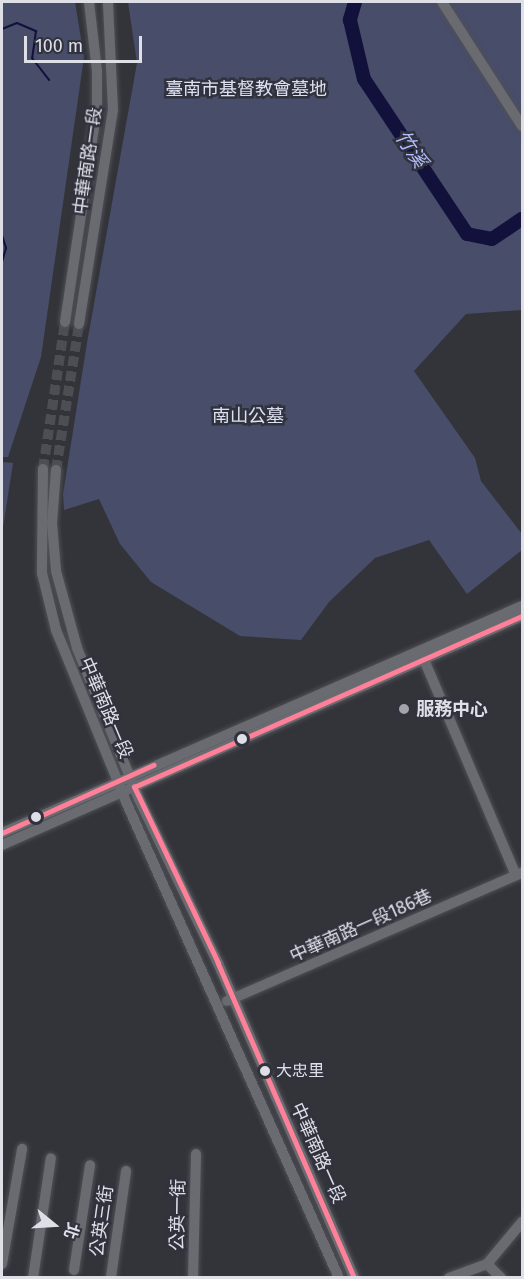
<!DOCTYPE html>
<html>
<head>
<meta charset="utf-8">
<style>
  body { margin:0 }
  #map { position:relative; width:524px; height:1279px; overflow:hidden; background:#33343a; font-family:"Fira Sans","Noto Sans TC",sans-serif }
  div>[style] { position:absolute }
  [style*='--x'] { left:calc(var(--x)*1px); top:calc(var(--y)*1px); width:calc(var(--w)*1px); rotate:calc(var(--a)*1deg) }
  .green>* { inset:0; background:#484d6a }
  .stream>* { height:2px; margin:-1px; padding:0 1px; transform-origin:1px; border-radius:1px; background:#12113c }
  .river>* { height:14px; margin:-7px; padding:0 7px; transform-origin:7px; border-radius:7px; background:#12113c }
  .minor-tunnel>* { height:10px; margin-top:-5px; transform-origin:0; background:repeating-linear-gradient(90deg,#4d4e54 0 10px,transparent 0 15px) }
  .roads { filter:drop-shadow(0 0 2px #4f5055) drop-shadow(0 0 2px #4f5055) }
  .minor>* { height:10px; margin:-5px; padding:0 5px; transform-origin:5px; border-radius:5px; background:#6a6b70 }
  .bus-1>* { height:4.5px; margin:-2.25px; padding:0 2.25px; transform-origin:2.25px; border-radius:2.25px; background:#ff8098 }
  .dots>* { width:16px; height:16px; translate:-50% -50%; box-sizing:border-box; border:3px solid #30323d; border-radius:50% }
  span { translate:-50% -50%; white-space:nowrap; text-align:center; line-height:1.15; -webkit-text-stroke:5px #30323d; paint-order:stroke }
  .bus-label { font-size:16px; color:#dfe0e7 }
  .left { translate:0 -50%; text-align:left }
  .park-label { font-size:18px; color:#dde0f1 }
  .street-label { font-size:18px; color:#dfe0e7 }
  .poi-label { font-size:18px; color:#dfe0e7; font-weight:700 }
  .water-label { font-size:20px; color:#b3beff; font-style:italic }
  .frame { position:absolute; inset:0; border:3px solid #dfe0e7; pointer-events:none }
  .north { position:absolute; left:24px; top:1195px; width:60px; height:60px; -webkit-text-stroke:4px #30323d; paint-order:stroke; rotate:108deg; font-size:16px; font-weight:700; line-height:24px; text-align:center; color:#dfe0e7 }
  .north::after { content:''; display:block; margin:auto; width:21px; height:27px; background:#dfe0e7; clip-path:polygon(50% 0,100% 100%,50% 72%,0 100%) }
  .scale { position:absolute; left:24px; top:36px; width:118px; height:27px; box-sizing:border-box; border:3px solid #dfe0e7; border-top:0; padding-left:8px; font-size:18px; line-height:21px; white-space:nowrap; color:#dfe0e7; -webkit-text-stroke:4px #30323d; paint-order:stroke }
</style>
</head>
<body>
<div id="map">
  <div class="green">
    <div style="clip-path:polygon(2px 2px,75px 2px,84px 57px,41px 357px,8px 457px,2px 457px)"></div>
    <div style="clip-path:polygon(128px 2px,522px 2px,522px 310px,466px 314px,414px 371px,475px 458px,481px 481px,522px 534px,522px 550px,467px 594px,429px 540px,375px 558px,329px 602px,301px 640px,240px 636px,151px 582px,120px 544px,99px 499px,64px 510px,63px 494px,87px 343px,137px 63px)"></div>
    <div style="clip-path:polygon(2px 462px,13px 463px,2px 534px)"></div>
  </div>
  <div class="stream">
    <div style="--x:2;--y:29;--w:16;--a:-22"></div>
    <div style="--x:17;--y:23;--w:21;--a:23"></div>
    <div style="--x:36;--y:31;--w:27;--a:98"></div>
    <div style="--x:32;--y:58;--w:28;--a:52"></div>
    <div style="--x:2;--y:235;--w:14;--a:73"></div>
    <div style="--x:6;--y:248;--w:15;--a:106"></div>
  </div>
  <div class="river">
    <div style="--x:355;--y:2;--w:19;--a:106"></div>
    <div style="--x:350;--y:20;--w:61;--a:76.7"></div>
    <div style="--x:364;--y:79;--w:186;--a:56.4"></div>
    <div style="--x:467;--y:234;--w:25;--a:11"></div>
    <div style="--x:492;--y:239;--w:36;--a:-34"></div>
  </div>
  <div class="minor-tunnel">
    <div style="--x:43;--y:469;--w:149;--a:-81.5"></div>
    <div style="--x:56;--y:470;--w:148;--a:-81"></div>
  </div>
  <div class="roads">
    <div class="minor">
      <div style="--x:442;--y:2;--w:148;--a:57.2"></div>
      <div style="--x:65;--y:322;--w:217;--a:-81.5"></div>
      <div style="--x:97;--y:107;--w:36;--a:-90"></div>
      <div style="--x:97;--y:71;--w:69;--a:-96.6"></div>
      <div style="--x:79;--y:324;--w:217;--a:-81"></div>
      <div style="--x:113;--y:110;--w:108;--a:-92.7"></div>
      <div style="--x:43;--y:469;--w:104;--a:90.6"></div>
      <div style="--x:42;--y:573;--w:59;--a:76.2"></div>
      <div style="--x:56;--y:630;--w:188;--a:67.8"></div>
      <div style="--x:127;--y:804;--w:519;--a:65.9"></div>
      <div style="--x:56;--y:470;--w:53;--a:94.3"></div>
      <div style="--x:52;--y:523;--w:48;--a:85.2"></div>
      <div style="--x:56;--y:571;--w:80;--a:74.7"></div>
      <div style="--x:77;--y:648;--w:163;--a:67.7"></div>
      <div style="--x:139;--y:799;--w:182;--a:64.3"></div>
      <div style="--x:218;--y:963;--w:343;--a:66.6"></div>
      <div style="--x:422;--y:655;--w:239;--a:66.9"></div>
      <div style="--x:2;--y:833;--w:567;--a:-23.58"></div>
      <div style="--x:2;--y:845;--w:568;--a:-23.77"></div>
      <div style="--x:227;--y:1001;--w:322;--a:-23.5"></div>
      <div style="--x:2;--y:1264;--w:117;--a:-80.1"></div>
      <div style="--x:487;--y:1264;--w:20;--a:45"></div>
      <div style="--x:74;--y:1270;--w:106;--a:-81.3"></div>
      <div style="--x:111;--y:1277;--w:107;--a:-81.9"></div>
      <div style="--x:33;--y:1278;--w:121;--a:-81.5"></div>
      <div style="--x:193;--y:1278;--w:124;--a:-88.6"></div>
      <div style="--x:449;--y:1278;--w:40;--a:-20.2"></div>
      <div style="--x:487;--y:1264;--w:55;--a:-50.2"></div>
    </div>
  </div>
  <div class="bus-1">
    <div style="--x:2;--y:833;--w:166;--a:-24.2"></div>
    <div style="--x:354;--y:1278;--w:343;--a:-113.4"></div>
    <div style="--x:218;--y:963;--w:195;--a:-115.5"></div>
    <div style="--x:134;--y:787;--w:424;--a:-23.8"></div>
  </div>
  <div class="dots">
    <div style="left:404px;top:709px;background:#a3a4aa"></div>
    <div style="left:242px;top:739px;background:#dfe0e7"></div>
    <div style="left:36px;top:817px;background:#dfe0e7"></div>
    <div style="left:265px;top:1071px;background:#dfe0e7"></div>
  </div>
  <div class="bus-label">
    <span class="left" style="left:276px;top:1071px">大忠里</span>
  </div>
  <div class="park-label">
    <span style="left:246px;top:89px">臺南市基督教會墓地</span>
    <span style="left:248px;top:416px">南山公墓</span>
  </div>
  <div class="street-label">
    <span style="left:88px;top:161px;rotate:-82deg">中華南路一段</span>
    <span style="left:106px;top:708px;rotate:67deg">中華南路一段</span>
    <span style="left:361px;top:926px;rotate:-24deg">中華南路一段186巷</span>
    <span style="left:318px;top:1153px;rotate:66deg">中華南路一段</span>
    <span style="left:178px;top:1215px;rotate:-89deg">公英一街</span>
    <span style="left:102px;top:1221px;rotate:-82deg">公英三街</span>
  </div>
  <div class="poi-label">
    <span class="left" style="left:416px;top:709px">服務中心</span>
  </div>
  <div class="water-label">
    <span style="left:411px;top:149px;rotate:56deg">竹溪</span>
  </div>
  <div class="frame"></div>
  <div class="north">北</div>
  <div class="scale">100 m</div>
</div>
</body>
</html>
